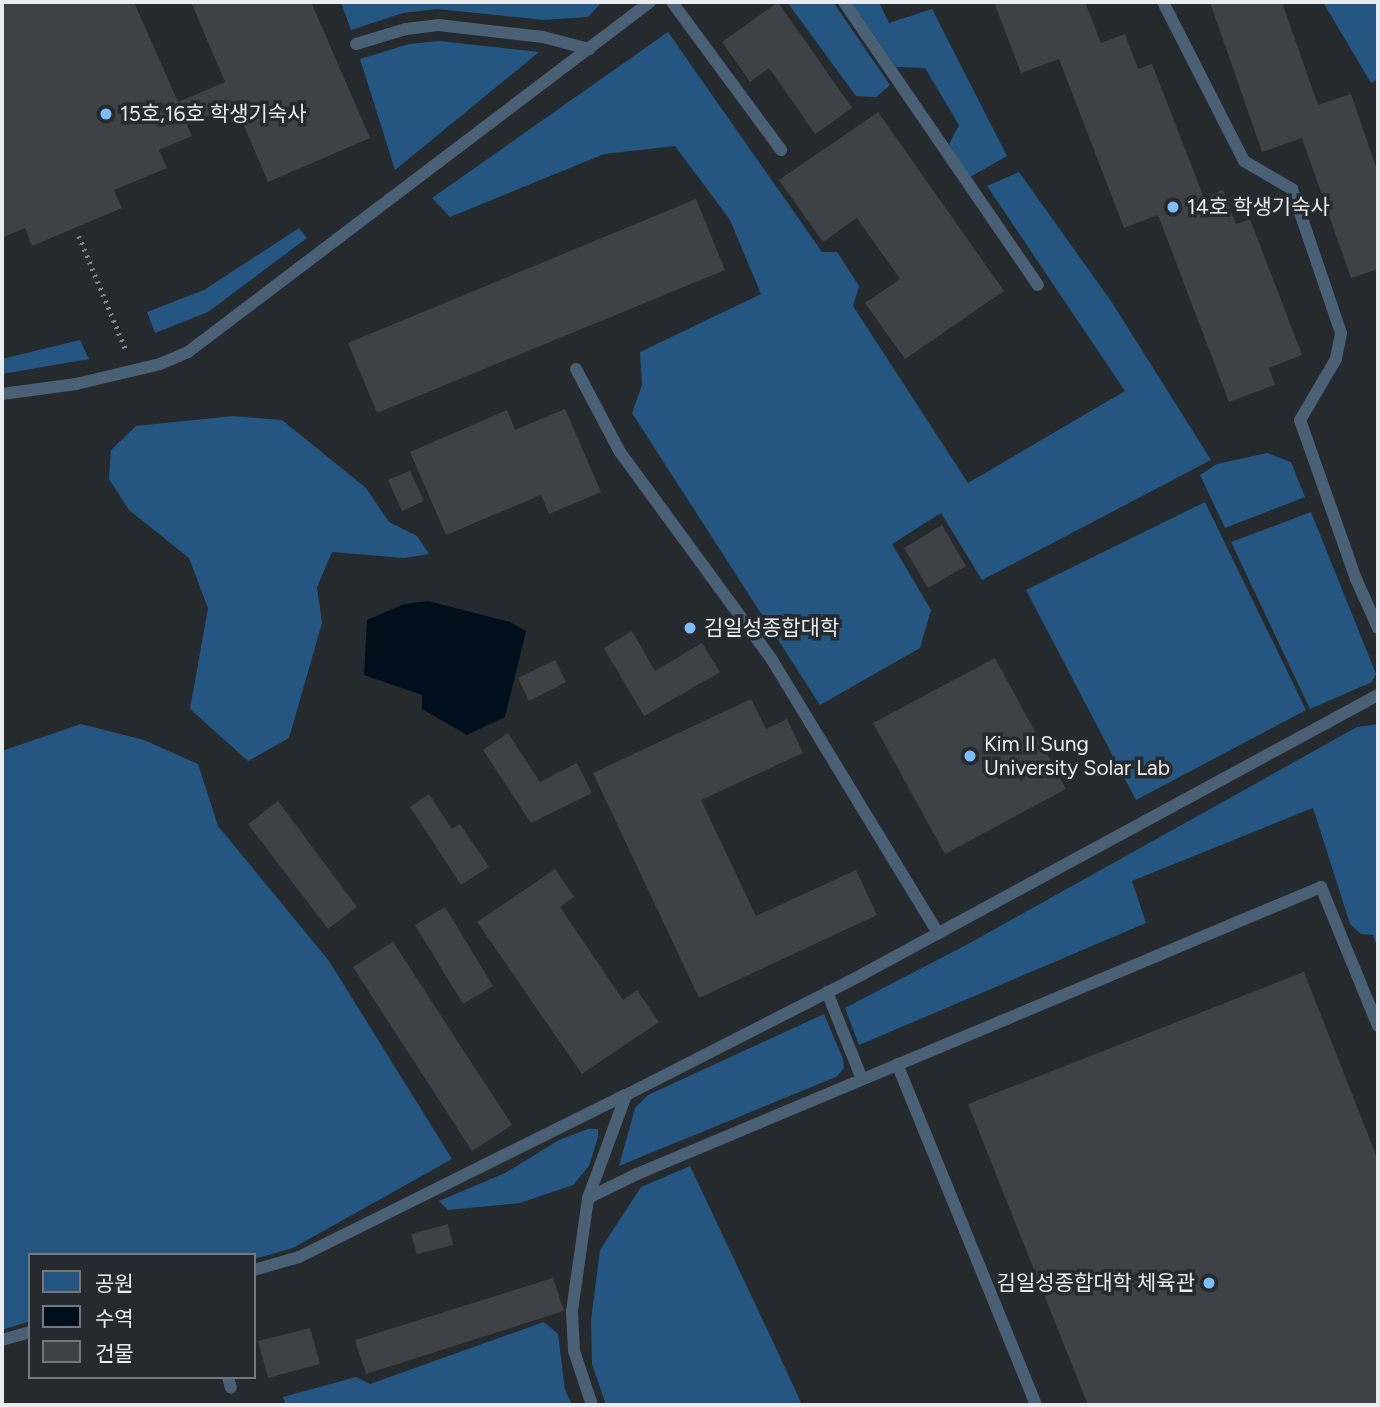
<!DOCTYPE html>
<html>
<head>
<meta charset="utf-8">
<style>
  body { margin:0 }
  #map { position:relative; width:1380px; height:1407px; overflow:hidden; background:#252a2e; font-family:Figtree,"Noto Sans KR",sans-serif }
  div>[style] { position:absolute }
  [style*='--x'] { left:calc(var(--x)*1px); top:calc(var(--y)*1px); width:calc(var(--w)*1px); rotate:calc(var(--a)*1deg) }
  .green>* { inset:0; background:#245681 }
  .water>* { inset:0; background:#010f1d }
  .building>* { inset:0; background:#3e4247 }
  .path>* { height:4.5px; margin-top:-2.25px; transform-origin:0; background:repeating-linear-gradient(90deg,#818588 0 2px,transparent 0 7px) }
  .service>* { height:12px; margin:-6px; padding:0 6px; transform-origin:6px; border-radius:6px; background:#4a6075 }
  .dots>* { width:19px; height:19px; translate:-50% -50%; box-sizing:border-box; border:4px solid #252a2e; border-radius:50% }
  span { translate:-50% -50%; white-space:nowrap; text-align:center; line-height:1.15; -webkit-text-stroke:7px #252a2e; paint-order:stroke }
  .poi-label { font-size:21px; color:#eaedf0 }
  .left { translate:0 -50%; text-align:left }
  .right { translate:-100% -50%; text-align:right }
  .frame { position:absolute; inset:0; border:4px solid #eaedf0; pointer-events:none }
  .legend { position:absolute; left:28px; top:1253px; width:228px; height:126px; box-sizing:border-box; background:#252a2e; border:2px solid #74787c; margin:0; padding:9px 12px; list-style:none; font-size:21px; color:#eaedf0 }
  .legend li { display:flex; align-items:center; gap:14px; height:35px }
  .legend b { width:35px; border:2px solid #74787c }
</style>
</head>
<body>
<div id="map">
  <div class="green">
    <div style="clip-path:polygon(341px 2px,602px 2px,588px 17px,544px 20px,437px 9px,403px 13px,351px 30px)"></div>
    <div style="clip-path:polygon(787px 2px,833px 2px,890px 85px,876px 97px,856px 96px)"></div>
    <div style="clip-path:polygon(851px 2px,879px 2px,889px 23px,932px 9px,1007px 156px,970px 177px,949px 144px,959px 125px,925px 68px,896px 67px)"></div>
    <div style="clip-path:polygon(1323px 2px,1378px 2px,1378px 79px,1371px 83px)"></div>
    <div style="clip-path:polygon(668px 32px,822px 252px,837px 252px,859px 286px,853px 306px,968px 483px,1125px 391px,987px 186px,1019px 172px,1111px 301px,1211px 460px,982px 580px,941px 513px,892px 544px,931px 610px,920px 648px,820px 705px,632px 413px,642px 385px,640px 352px,761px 294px,730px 220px,675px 146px,604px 154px,450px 217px,432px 198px)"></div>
    <div style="clip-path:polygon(439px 41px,539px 52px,395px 170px,360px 59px,409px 44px)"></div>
    <div style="clip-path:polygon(299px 228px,307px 238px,208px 312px,155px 333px,147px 312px,204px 290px)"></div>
    <div style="clip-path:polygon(80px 340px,89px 359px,2px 374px,2px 359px)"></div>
    <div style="clip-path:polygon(233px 416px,282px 420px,366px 488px,389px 522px,417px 536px,429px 554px,404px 558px,332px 552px,317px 587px,322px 623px,289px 738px,248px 761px,190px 709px,208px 608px,189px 558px,129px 510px,109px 479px,111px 450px,136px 426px)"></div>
    <div style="clip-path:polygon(1267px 453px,1291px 462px,1305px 497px,1225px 528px,1200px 475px,1217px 464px)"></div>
    <div style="clip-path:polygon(1205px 502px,1306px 710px,1136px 800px,1026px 590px)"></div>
    <div style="clip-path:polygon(1311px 512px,1376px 674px,1372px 682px,1310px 709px,1231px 542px)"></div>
    <div style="clip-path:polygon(81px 724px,144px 740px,198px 764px,218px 826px,329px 961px,452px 1159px,293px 1248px,254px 1259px,254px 1255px,30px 1255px,30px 1321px,2px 1330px,2px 751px)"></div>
    <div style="clip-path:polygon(1378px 724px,1378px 949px,1373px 935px,1361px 934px,1350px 924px,1313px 808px,1132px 881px,1146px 923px,859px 1045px,845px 1008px,968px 944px,1357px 727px)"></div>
    <div style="clip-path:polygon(824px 1014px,843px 1059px,844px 1068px,836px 1077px,619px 1166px,635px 1108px,648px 1095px)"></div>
    <div style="clip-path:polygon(588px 1129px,598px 1129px,598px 1137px,589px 1166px,573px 1185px,520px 1203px,448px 1210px,439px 1201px,505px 1173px,559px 1140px)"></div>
    <div style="clip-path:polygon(690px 1166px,775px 1346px,802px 1405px,606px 1405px,592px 1364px,591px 1321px,600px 1250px,641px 1187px)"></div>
    <div style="clip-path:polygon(544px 1322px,558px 1334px,565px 1390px,572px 1405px,286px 1405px,283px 1397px,356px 1377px,370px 1384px)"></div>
  </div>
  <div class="water">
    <div style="clip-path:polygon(428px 601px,510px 622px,526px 631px,505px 717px,467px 735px,422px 709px,422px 695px,364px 675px,367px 620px,404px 604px)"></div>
  </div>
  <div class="building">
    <div style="clip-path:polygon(2px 2px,134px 2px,178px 102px,225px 82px,191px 2px,311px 2px,370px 138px,268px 182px,235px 104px,187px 125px,192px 136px,159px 150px,167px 168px,114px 190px,122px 208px,32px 246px,25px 228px,2px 238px)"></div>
    <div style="clip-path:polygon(778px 2px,852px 108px,815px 134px,769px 68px,750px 82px,722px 42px)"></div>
    <div style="clip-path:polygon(994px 2px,1085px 2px,1101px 43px,1125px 34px,1138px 69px,1152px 64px,1204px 198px,1223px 190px,1236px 224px,1250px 219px,1302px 355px,1269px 368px,1275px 385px,1229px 402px,1158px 215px,1124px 228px,1059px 59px,1021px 73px)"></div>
    <div style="clip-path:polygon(1210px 2px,1282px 2px,1318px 105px,1351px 94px,1378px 173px,1378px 269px,1351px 278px,1302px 138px,1262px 152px)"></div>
    <div style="clip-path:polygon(878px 112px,1004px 291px,905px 359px,865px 303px,900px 279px,857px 218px,823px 242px,779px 180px)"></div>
    <div style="clip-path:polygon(696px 199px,725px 270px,377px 413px,348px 343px)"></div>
    <div style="clip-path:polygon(565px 409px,601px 492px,549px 514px,541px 495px,446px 535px,410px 452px,507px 410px,515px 430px)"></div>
    <div style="clip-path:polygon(410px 471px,424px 501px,402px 511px,388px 480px)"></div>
    <div style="clip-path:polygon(942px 525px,966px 566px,928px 588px,904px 548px)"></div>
    <div style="clip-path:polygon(632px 631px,655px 671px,702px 643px,720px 672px,644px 716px,604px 648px)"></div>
    <div style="clip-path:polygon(995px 658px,1066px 789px,945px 854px,873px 723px)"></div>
    <div style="clip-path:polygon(555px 660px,566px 682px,529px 701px,518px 678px)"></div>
    <div style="clip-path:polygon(751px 699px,766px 729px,787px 719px,803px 753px,701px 800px,756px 916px,856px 870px,877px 915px,699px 998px,593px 773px)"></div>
    <div style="clip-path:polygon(508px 733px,540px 782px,577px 763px,592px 793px,531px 823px,483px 750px)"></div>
    <div style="clip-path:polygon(429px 794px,452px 829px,460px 824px,489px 867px,461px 885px,410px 807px)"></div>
    <div style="clip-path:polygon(278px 801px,357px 907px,328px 929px,248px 824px)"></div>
    <div style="clip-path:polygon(555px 869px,574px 897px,560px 907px,623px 1000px,637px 990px,659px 1022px,582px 1074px,477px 922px)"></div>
    <div style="clip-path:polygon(445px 907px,493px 986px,463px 1004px,415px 925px)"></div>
    <div style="clip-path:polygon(393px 942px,512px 1125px,472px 1151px,353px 967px)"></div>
    <div style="clip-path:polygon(1304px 972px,1378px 1160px,1378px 1405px,1088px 1405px,968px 1104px)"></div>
    <div style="clip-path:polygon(448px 1224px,453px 1245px,417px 1254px,411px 1234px)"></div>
    <div style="clip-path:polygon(553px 1278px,564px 1311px,366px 1374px,355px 1340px)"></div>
    <div style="clip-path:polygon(310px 1328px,320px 1364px,268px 1378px,258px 1341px)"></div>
  </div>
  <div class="path">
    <div style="--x:79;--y:236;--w:123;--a:67.6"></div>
  </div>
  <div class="service">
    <div style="--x:672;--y:2;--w:184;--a:53.6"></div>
    <div style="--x:844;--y:2;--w:343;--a:55.6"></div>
    <div style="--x:1163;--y:2;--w:178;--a:63"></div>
    <div style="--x:1244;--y:161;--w:56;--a:30.3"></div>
    <div style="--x:1292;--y:189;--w:152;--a:71.2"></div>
    <div style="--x:1341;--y:333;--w:26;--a:101"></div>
    <div style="--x:1336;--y:359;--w:71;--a:120.5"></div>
    <div style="--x:1300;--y:420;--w:169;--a:70.6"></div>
    <div style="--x:1356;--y:579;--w:54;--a:65.8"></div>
    <div style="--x:356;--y:44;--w:52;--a:-16.7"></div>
    <div style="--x:406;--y:29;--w:32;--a:-7"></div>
    <div style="--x:438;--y:25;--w:106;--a:6.5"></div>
    <div style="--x:543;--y:37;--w:48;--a:14.6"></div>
    <div style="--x:576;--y:369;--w:94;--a:62.1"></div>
    <div style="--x:620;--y:452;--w:258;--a:53.8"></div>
    <div style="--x:772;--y:660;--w:320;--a:58.7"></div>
    <div style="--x:2;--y:394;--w:75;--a:-7.7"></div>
    <div style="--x:76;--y:384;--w:86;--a:-13.4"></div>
    <div style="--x:160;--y:364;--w:30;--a:-23"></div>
    <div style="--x:188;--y:352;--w:580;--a:-37.15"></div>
    <div style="--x:827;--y:992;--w:94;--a:68.1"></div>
    <div style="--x:897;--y:1064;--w:368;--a:67.8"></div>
    <div style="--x:588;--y:1198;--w:55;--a:-26.1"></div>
    <div style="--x:637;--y:1174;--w:742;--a:-22.76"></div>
    <div style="--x:1321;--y:887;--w:150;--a:67.7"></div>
    <div style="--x:254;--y:1270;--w:47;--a:-16.1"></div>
    <div style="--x:299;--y:1257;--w:365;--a:-26.4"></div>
    <div style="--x:2;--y:1340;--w:29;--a:-16"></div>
    <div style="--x:228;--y:1377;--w:11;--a:75"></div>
    <div style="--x:592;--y:1405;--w:57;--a:-108.4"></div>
    <div style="--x:574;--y:1351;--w:40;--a:-92.9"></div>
    <div style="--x:572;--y:1311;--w:114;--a:-81.9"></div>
    <div style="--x:588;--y:1198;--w:110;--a:-69.7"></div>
    <div style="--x:626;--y:1095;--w:266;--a:-27"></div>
    <div style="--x:863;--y:974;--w:586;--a:-28.45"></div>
  </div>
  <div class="dots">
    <div style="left:106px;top:114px;background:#7dbef9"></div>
    <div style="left:1173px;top:207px;background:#7dbef9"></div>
    <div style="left:690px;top:628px;background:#7dbef9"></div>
    <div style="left:970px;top:756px;background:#7dbef9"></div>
    <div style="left:1209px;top:1283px;background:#7dbef9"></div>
  </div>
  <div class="poi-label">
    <span class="left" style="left:120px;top:114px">15호,16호 학생기숙사</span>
    <span class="left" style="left:1187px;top:207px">14호 학생기숙사</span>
    <span class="left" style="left:704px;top:628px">김일성종합대학</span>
    <span class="left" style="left:984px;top:756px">Kim Il Sung<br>University Solar Lab</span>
    <span class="right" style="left:1195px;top:1283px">김일성종합대학 체육관</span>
  </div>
  <div class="frame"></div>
  <ul class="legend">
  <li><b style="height:19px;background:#245681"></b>공원</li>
  <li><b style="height:19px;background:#010f1d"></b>수역</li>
  <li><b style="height:19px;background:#3e4247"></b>건물</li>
  </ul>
</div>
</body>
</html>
